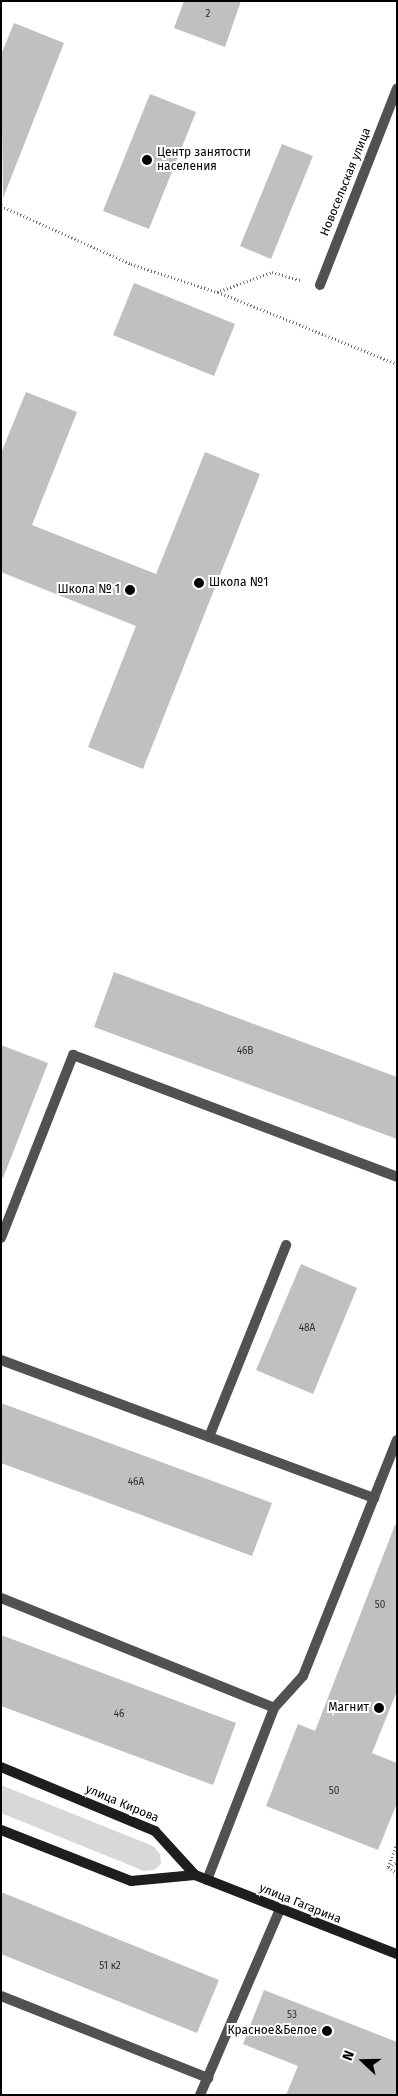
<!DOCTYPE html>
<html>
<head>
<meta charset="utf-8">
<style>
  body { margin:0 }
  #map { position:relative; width:398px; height:2096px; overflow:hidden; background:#fff; font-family:"Fira Sans",sans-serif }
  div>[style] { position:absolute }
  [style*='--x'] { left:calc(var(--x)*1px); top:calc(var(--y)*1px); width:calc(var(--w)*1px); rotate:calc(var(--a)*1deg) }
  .green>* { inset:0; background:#d8d8d8 }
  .building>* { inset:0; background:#c0c0c0 }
  .path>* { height:3px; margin-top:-1.5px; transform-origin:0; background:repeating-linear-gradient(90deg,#737373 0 1px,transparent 0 3.5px) }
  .lane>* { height:10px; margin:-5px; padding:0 5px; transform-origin:5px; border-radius:5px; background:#515151 }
  .street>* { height:10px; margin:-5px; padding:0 5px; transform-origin:5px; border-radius:5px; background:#515151 }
  .secondary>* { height:10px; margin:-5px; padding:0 5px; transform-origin:5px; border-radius:5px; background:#1e1e1e }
  .dots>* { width:14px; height:14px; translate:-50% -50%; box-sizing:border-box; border:2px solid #fff; border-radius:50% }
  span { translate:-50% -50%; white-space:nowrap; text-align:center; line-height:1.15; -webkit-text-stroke:4px #fff; paint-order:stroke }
  .number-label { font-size:10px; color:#303030 }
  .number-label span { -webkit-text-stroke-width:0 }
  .poi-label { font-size:12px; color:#000 }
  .left { translate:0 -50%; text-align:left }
  .right { translate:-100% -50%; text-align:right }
  .street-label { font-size:12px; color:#000 }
  .frame { position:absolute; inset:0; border:2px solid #000; pointer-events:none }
  .north { position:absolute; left:338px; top:2036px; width:50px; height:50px; -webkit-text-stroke:4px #fff; paint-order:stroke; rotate:291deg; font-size:14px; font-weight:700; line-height:20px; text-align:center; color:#000 }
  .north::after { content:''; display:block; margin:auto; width:18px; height:22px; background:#000; clip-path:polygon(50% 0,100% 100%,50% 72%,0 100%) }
</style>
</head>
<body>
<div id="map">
  <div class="green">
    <div style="clip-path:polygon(1px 1785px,153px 1846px,160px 1854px,161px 1864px,154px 1870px,144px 1871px,1px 1813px)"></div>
  </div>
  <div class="building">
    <div style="clip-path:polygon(184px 1px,241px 1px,225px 47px,174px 28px)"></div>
    <div style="clip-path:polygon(14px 23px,64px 43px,3px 198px,1px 55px)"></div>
    <div style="clip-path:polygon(150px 94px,196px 112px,149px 229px,103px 211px)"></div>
    <div style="clip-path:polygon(282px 144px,313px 156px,271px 259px,240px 246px)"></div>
    <div style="clip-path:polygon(134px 283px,235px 324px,214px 376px,113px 335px)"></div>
    <div style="clip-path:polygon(26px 392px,77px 412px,32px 525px,156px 574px,205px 452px,260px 474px,143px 769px,88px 747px,136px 626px,1px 572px,1px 453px)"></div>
    <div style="clip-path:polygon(114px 972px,397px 1077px,397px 1139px,94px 1027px)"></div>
    <div style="clip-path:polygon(1px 1045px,48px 1063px,3px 1178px,1px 1177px)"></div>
    <div style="clip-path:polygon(301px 1264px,357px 1288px,313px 1394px,256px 1370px)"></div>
    <div style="clip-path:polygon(1px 1403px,272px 1503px,252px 1556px,1px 1463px)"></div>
    <div style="clip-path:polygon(395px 1525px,397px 1525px,397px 1691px,372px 1753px,397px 1763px,397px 1803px,378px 1850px,266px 1806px,298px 1724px,315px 1731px)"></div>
    <div style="clip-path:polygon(1px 1635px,236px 1723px,213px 1785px,1px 1706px)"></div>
    <div style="clip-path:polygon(1px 1892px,219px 1980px,197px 2033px,1px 1954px)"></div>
    <div style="clip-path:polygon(264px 1990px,397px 2042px,397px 2095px,286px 2095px,298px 2066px,243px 2044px)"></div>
  </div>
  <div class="path">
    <div style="--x:1;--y:206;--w:142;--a:24"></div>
    <div style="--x:131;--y:264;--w:90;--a:18"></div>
    <div style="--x:217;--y:292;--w:59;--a:-20"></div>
    <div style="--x:272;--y:272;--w:29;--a:16"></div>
    <div style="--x:218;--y:292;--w:193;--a:21.9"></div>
    <div style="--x:388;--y:1867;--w:25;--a:-69"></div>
    <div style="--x:388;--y:1867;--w:11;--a:34"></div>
    <div style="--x:389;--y:1867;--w:9;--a:-32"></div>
  </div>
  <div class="lane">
    <div style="--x:320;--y:285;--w:211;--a:-68.6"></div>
    <div style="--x:1;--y:1238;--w:197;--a:-68.5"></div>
    <div style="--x:73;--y:1055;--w:346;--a:20.6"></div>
    <div style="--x:1;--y:1360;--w:398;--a:20.3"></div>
    <div style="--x:209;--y:1437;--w:207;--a:-68.1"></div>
    <div style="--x:1;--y:1598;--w:294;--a:21.9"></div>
    <div style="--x:207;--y:1880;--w:185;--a:-68.7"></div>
    <div style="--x:274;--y:1708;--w:43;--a:-47.8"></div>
    <div style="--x:303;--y:1676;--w:254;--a:-68.3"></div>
    <div style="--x:1;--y:1996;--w:223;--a:21.6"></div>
  </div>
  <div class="street">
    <div style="--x:200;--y:2095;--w:202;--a:-66.7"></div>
  </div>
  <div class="secondary">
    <div style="--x:1;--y:1767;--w:167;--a:22.6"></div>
    <div style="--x:155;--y:1831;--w:59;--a:47.7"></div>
    <div style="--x:195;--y:1875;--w:217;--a:21.4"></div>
    <div style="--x:1;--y:1830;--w:140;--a:21.4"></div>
    <div style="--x:131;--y:1881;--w:64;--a:-5.4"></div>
  </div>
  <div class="dots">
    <div style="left:147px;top:160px;background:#000"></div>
    <div style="left:199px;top:583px;background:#000"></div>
    <div style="left:130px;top:590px;background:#000"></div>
    <div style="left:379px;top:1708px;background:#000"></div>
    <div style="left:327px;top:2031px;background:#000"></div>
  </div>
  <div class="number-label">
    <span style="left:208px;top:15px">2</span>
    <span style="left:245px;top:1052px">46В</span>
    <span style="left:307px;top:1329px">48А</span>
    <span style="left:136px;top:1483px">46А</span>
    <span style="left:380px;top:1606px">50</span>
    <span style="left:119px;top:1715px">46</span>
    <span style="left:334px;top:1792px">50</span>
    <span style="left:110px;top:1967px">51 к2</span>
    <span style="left:292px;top:2016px">53</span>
  </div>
  <div class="poi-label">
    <span class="left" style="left:157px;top:160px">Центр занятости<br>населения</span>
    <span class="left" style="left:209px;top:583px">Школа №1</span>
    <span class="right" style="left:120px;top:590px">Школа № 1</span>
    <span class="right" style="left:369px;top:1708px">Магнит</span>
    <span class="right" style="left:317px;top:2031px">Красное&amp;Белое</span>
  </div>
  <div class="street-label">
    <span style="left:346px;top:182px;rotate:-68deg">Новосельская улица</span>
    <span style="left:122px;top:1804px;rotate:23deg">улица Кирова</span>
    <span style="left:300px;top:1904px;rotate:22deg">улица Гагарина</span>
  </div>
  <div class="frame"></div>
  <div class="north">N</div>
</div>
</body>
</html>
